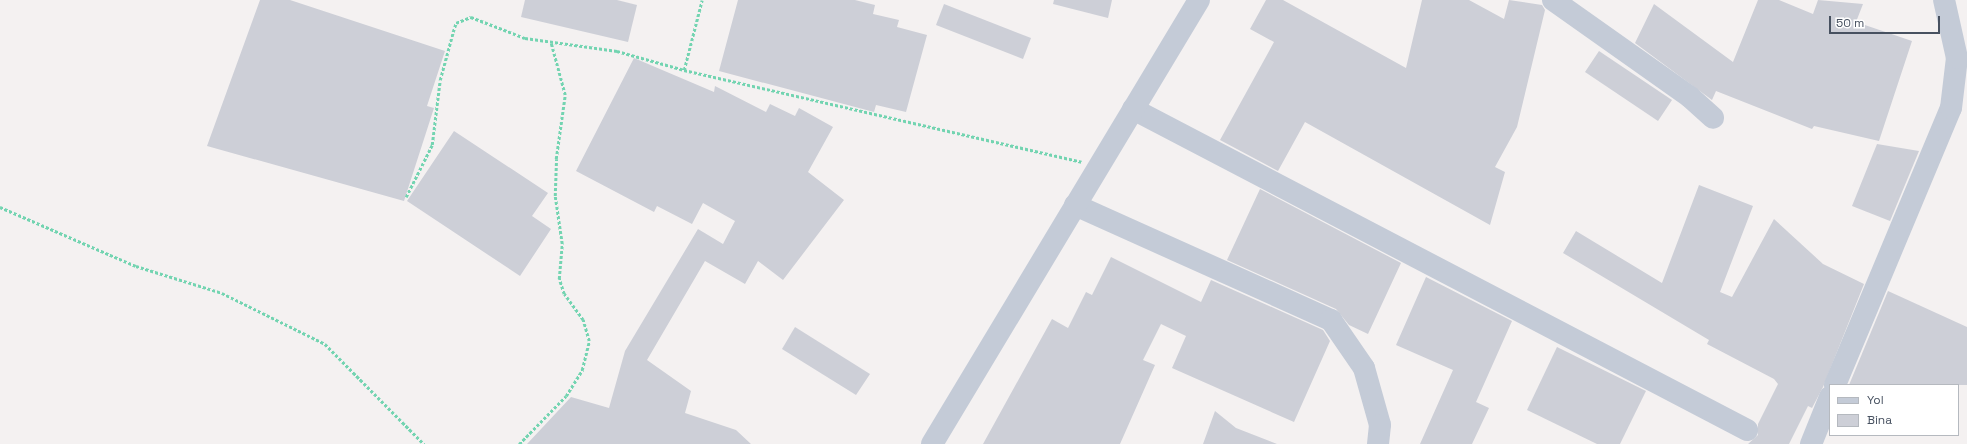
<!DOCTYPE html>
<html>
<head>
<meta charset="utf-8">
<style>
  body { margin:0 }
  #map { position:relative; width:1967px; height:444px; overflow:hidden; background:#f4f1f1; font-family:"Space Grotesk",sans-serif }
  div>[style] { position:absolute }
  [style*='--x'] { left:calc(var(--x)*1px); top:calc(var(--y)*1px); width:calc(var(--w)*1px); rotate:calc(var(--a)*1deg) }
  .building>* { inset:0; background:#cdcfd7 }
  .path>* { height:2.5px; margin-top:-1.25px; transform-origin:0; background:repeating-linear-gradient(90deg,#73d4b1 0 3px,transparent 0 5px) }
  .minor>* { height:22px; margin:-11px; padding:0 11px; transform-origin:11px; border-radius:11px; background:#c4cbd7 }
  span { translate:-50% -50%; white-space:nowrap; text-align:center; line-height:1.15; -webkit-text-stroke:4px #fff; paint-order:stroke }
  .legend { position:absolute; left:1829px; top:384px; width:130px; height:52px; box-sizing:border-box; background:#fff; border:1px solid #b5b9bf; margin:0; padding:5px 7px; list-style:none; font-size:12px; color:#475160 }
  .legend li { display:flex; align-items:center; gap:8px; height:20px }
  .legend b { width:20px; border:1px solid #b5b9bf }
  .scale { position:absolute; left:1829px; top:16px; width:111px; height:18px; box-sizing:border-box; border:2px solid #475160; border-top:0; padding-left:5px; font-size:12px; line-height:14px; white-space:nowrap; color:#475160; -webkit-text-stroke:3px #fff; paint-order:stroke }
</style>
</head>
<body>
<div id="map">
  <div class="building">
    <div style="clip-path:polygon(260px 0,290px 0,445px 51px,427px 106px,434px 108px,404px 201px,207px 146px)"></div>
    <div style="clip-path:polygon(525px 0,617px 0,637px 5px,628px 42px,521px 17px)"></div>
    <div style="clip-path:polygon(738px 0,855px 0,875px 5px,873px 14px,899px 20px,897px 27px,927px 35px,906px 112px,876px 105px,874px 112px,719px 71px)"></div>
    <div style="clip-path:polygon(1054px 0,1112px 0,1108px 18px,1053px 4px)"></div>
    <div style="clip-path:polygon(1266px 0,1283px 0,1406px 68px,1422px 0,1469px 0,1504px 19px,1509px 0,1542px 5px,1545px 10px,1517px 127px,1495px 167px,1505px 172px,1490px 225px,1305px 122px,1278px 171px,1220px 140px,1274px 42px,1250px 29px)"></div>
    <div style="clip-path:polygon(1758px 0,1779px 0,1813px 14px,1818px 0,1863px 4px,1856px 22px,1912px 41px,1879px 141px,1814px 126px,1812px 129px,1716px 91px,1712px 100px,1635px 43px,1654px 4px,1733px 62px)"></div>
    <div style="clip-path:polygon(944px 4px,1031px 38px,1023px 59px,936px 25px)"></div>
    <div style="clip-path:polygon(1599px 51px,1672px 100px,1658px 121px,1585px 72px)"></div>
    <div style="clip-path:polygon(634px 58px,714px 92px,715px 86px,766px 112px,770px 104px,795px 116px,799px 108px,833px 127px,808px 172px,844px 200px,783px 280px,758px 261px,745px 284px,705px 261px,647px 360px,691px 391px,685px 413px,736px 430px,751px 444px,527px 444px,571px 397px,609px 408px,625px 351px,698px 229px,723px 244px,735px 221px,703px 203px,692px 224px,657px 206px,654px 212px,576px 171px)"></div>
    <div style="clip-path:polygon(454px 131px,548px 193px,532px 216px,551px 229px,520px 276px,407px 201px)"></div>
    <div style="clip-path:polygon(1877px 144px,1919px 151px,1890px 221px,1852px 206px)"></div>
    <div style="clip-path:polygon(1699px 185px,1753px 206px,1720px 292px,1732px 297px,1774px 219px,1823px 264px,1864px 284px,1823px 387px,1812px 408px,1808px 406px,1789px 444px,1748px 444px,1758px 435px,1758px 424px,1778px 384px,1774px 379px,1707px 344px,1709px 340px,1563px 253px,1576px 231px,1662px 283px)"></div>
    <div style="clip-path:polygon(1260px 189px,1401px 263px,1368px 334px,1349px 325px,1336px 309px,1227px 260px)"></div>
    <div style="clip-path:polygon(1111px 257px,1201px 302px,1211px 280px,1323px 330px,1330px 341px,1294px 422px,1172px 368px,1186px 336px,1161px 324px,1143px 360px,1155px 365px,1120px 444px,983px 444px,1052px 319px,1068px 328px,1086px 292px,1092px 295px)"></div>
    <div style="clip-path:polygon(1426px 277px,1512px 321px,1476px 402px,1489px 408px,1472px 444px,1420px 444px,1453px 370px,1396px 345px)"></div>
    <div style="clip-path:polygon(1888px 291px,1967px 327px,1967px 385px,1849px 385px)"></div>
    <div style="clip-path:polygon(795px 327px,870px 374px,856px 395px,782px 349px)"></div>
    <div style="clip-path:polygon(1557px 347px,1646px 391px,1620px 444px,1597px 444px,1527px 410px)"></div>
    <div style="clip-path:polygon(1215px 411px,1236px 428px,1277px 444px,1203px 444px)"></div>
  </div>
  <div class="path">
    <div style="--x:684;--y:70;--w:72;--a:-75.6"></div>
    <div style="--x:406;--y:197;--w:58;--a:-63.4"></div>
    <div style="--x:432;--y:145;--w:65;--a:-83"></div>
    <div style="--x:440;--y:80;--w:50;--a:-74.8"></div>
    <div style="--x:453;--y:32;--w:9;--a:-72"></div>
    <div style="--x:456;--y:23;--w:16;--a:-22"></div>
    <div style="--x:471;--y:17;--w:58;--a:21.3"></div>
    <div style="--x:525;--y:38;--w:93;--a:8"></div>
    <div style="--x:617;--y:51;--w:70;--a:15.8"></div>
    <div style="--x:684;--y:70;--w:408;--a:13"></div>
    <div style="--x:0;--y:207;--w:148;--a:23.5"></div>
    <div style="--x:136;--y:266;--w:90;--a:17.4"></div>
    <div style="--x:222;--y:293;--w:115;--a:26.3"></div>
    <div style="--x:325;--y:344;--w:141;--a:45.3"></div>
    <div style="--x:519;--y:444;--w:67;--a:-45.6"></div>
    <div style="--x:566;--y:396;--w:31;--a:-58"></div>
    <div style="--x:582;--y:370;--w:30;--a:-76"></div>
    <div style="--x:589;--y:341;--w:22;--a:-106"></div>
    <div style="--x:583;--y:320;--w:32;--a:-126"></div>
    <div style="--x:564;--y:294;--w:16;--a:-108"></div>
    <div style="--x:559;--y:279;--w:35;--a:-85"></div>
    <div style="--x:562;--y:244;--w:49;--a:-98.3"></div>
    <div style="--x:555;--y:196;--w:37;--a:-88"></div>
    <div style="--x:556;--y:159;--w:65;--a:-82"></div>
    <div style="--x:565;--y:95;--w:54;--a:-105.1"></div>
  </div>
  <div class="minor">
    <div style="--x:1553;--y:0;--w:168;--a:35.3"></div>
    <div style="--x:1690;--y:97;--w:31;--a:42"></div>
    <div style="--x:1133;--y:109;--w:693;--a:27.6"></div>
    <div style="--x:1075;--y:205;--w:281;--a:24.2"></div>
    <div style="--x:1331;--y:320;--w:58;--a:55.5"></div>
    <div style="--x:1364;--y:368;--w:59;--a:74.3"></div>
    <div style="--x:1380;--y:425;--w:19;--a:96"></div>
    <div style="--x:1835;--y:385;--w:300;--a:-67.3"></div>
    <div style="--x:1951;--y:108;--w:50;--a:-83.2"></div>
    <div style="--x:1957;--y:58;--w:59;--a:-102.6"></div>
    <div style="--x:932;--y:444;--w:518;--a:-58.98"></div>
    <div style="--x:1811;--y:444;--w:51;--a:-68"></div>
  </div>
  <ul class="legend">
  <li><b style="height:5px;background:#c4cbd7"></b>Yol</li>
  <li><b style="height:11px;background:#cdcfd7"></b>Bina</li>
  </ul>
  <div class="scale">50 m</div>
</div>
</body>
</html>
